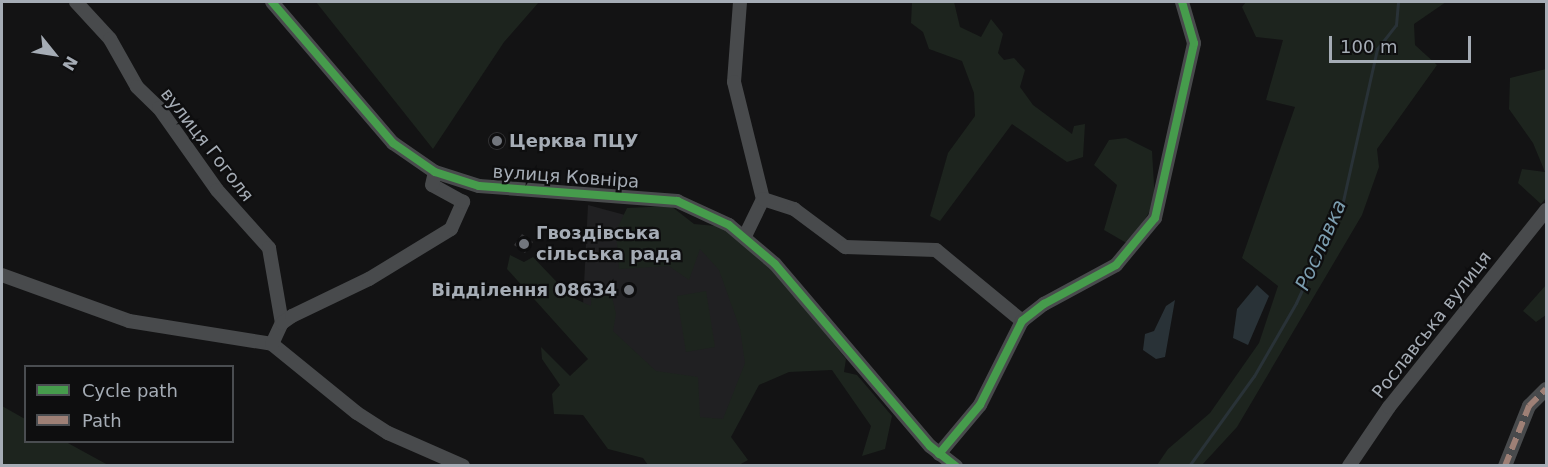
<!DOCTYPE html>
<html>
<head>
<meta charset="utf-8">
<style>
  body { margin:0 }
  #map { position:relative; width:1548px; height:467px; overflow:hidden; background:#131314; font-family:"DejaVu Sans",sans-serif }
  div>[style] { position:absolute }
  [style*='--x'] { left:calc(var(--x)*1px); top:calc(var(--y)*1px); width:calc(var(--w)*1px); rotate:calc(var(--a)*1deg) }
  .built>* { inset:0; background:#202022 }
  .green>* { inset:0; background:#1d241e }
  .water>* { inset:0; background:#293237 }
  .stream>* { height:3px; margin:-1.5px; padding:0 1.5px; transform-origin:1.5px; border-radius:1.5px; background:#293237 }
  .building>* { inset:0; background:#323234 }
  .round { border-radius:50% }
  .minor>* { height:14px; margin:-7px; padding:0 7px; transform-origin:7px; border-radius:7px; background:#484a4c }
  .quiet>* { height:6px; margin-top:-3px; transform-origin:0; background:repeating-linear-gradient(90deg,#9e8076 0 12px,transparent 0 18px) }
  .cycleway>* { height:8px; margin:-4px; padding:0 4px; transform-origin:4px; border-radius:4px; background:#469c4c }
  .dots>* { width:16px; height:16px; translate:-50% -50%; box-sizing:border-box; border:3px solid #0e0e0f; border-radius:50% }
  span { translate:-50% -50%; white-space:nowrap; text-align:center; line-height:1.15; -webkit-text-stroke:4.5px #0e0e0f; paint-order:stroke }
  .poi-label { font-size:18px; color:#a5acb5; font-weight:700 }
  .left { translate:0 -50%; text-align:left }
  .right { translate:-100% -50%; text-align:right }
  .street-label { font-size:18px; color:#a5acb5 }
  .water-label { font-size:20px; color:#7c9eb0; font-style:italic }
  .frame { position:absolute; inset:0; border:3px solid #a5acb5; pointer-events:none }
  .legend { position:absolute; left:24px; top:365px; width:210px; height:78px; box-sizing:border-box; background:#0e0e0f; border:2px solid #4a4d51; margin:0; padding:8px 10px; list-style:none; font-size:18px; color:#a5acb5 }
  .legend li { display:flex; align-items:center; gap:12px; height:30px }
  .legend b { width:30px; border:2px solid #4a4d51 }
  .north { position:absolute; left:24px; top:24px; width:60px; height:60px; -webkit-text-stroke:4px #0e0e0f; paint-order:stroke; rotate:120deg; font-size:16px; font-weight:700; line-height:24px; text-align:center; color:#a5acb5 }
  .north::after { content:''; display:block; margin:auto; width:21px; height:27px; background:#a5acb5; clip-path:polygon(50% 0,100% 100%,50% 72%,0 100%) }
  .scale { position:absolute; left:1329px; top:36px; width:142px; height:27px; box-sizing:border-box; border:3px solid #a5acb5; border-top:0; padding-left:8px; font-size:18px; line-height:21px; white-space:nowrap; color:#a5acb5; -webkit-text-stroke:4px #0e0e0f; paint-order:stroke }
</style>
</head>
<body>
<div id="map">
  <div class="built">
    <div style="clip-path:polygon(588px 205px,732px 244px,753px 383px,713px 457px,582px 325px)"></div>
  </div>
  <div class="green">
    <div style="clip-path:polygon(316px 2px,539px 2px,504px 42px,433px 149px)"></div>
    <div style="clip-path:polygon(912px 2px,954px 2px,960px 27px,981px 37px,991px 19px,1003px 34px,998px 53px,1004px 60px,1014px 58px,1025px 70px,1020px 87px,1033px 105px,1072px 134px,1074px 126px,1085px 124px,1083px 157px,1067px 162px,1012px 124px,940px 221px,930px 216px,948px 153px,975px 116px,974px 93px,962px 61px,929px 49px,923px 32px,911px 23px)"></div>
    <div style="clip-path:polygon(1246px 2px,1446px 2px,1414px 24px,1415px 45px,1437px 65px,1377px 149px,1379px 167px,1362px 215px,1237px 427px,1202px 465px,1157px 465px,1168px 449px,1210px 413px,1259px 343px,1278px 286px,1242px 258px,1295px 107px,1266px 100px,1283px 40px,1256px 37px,1242px 7px)"></div>
    <div style="clip-path:polygon(1546px 69px,1546px 198px,1541px 204px,1518px 183px,1522px 169px,1545px 172px,1533px 143px,1509px 109px,1510px 78px)"></div>
    <div style="clip-path:polygon(1126px 138px,1152px 151px,1155px 202px,1130px 245px,1104px 230px,1117px 185px,1094px 165px,1109px 140px)"></div>
    <div style="clip-path:polygon(671px 206px,694px 224px,716px 226px,745px 242px,772px 268px,846px 359px,844px 372px,857px 375px,892px 416px,885px 449px,862px 456px,871px 426px,832px 370px,789px 372px,759px 385px,731px 437px,748px 460px,739px 465px,648px 465px,643px 458px,608px 449px,583px 415px,554px 414px,552px 394px,560px 385px,542px 359px,541px 347px,570px 376px,588px 359px,507px 269px,510px 255px,524px 262px,533px 257px,571px 297px,591px 306px,592px 286px,610px 288px,616px 314px,613px 331px,656px 371px,698px 377px,700px 417px,723px 419px,745px 363px,740px 329px,719px 270px,700px 249px,689px 280px,669px 266px,619px 269px,616px 231px,627px 208px)"></div>
    <div style="clip-path:polygon(1546px 285px,1546px 315px,1536px 322px,1523px 311px)"></div>
    <div style="clip-path:polygon(706px 291px,715px 347px,686px 352px,677px 296px)"></div>
    <div style="clip-path:polygon(2px 406px,25px 419px,26px 442px,66px 442px,108px 465px,2px 465px)"></div>
  </div>
  <div class="water">
    <div style="clip-path:polygon(1257px 285px,1269px 296px,1248px 345px,1233px 338px,1237px 309px)"></div>
    <div style="clip-path:polygon(1175px 300px,1165px 357px,1156px 359px,1143px 350px,1145px 334px,1154px 331px,1166px 306px)"></div>
  </div>
  <div class="stream">
    <div style="--x:1189;--y:466;--w:111;--a:-54.2"></div>
    <div style="--x:1254;--y:376;--w:84;--a:-60.1"></div>
    <div style="--x:1296;--y:303;--w:112;--a:-65.3"></div>
    <div style="--x:1343;--y:201;--w:156;--a:-77.4"></div>
    <div style="--x:1377;--y:49;--w:31;--a:-52"></div>
    <div style="--x:1396;--y:25;--w:23;--a:-85"></div>
  </div>
  <div class="building">
    <div class="round" style="left:488px;top:132px;width:18px;height:18px"></div>
    <div style="clip-path:polygon(522px 234px,533px 242px,525px 253px,514px 245px)"></div>
  </div>
  <div class="minor">
    <div style="--x:76;--y:2;--w:50;--a:47.4"></div>
    <div style="--x:110;--y:39;--w:55;--a:60.6"></div>
    <div style="--x:137;--y:87;--w:30;--a:44"></div>
    <div style="--x:159;--y:108;--w:100;--a:54.7"></div>
    <div style="--x:217;--y:190;--w:78;--a:48.1"></div>
    <div style="--x:269;--y:248;--w:76;--a:80.2"></div>
    <div style="--x:272;--y:2;--w:186;--a:49.4"></div>
    <div style="--x:393;--y:143;--w:51;--a:34.6"></div>
    <div style="--x:435;--y:172;--w:46;--a:17.7"></div>
    <div style="--x:479;--y:186;--w:199;--a:4.3"></div>
    <div style="--x:677;--y:201;--w:57;--a:24.8"></div>
    <div style="--x:729;--y:225;--w:60;--a:40.3"></div>
    <div style="--x:775;--y:264;--w:239;--a:49.6"></div>
    <div style="--x:930;--y:446;--w:33;--a:38"></div>
    <div style="--x:740;--y:2;--w:80;--a:94.3"></div>
    <div style="--x:734;--y:82;--w:121;--a:76.1"></div>
    <div style="--x:763;--y:199;--w:41;--a:115.9"></div>
    <div style="--x:763;--y:199;--w:33;--a:18"></div>
    <div style="--x:794;--y:209;--w:64;--a:36.7"></div>
    <div style="--x:845;--y:247;--w:91;--a:1.9"></div>
    <div style="--x:936;--y:250;--w:112;--a:39.5"></div>
    <div style="--x:2;--y:275;--w:135;--a:19.9"></div>
    <div style="--x:129;--y:321;--w:145;--a:9.1"></div>
    <div style="--x:272;--y:344;--w:109;--a:39.1"></div>
    <div style="--x:357;--y:413;--w:37;--a:33"></div>
    <div style="--x:388;--y:433;--w:82;--a:23.7"></div>
    <div style="--x:272;--y:344;--w:23;--a:-65"></div>
    <div style="--x:282;--y:323;--w:12;--a:-35"></div>
    <div style="--x:292;--y:316;--w:85;--a:-25.7"></div>
    <div style="--x:369;--y:279;--w:96;--a:-31.4"></div>
    <div style="--x:451;--y:229;--w:30;--a:-66"></div>
    <div style="--x:463;--y:202;--w:35;--a:-151"></div>
    <div style="--x:432;--y:185;--w:13;--a:-77"></div>
    <div style="--x:939;--y:454;--w:64;--a:-50.1"></div>
    <div style="--x:980;--y:405;--w:94;--a:-63.4"></div>
    <div style="--x:1022;--y:321;--w:28;--a:-38"></div>
    <div style="--x:1044;--y:304;--w:82;--a:-28.4"></div>
    <div style="--x:1116;--y:265;--w:61;--a:-50.3"></div>
    <div style="--x:1155;--y:218;--w:179;--a:-77.4"></div>
    <div style="--x:1194;--y:43;--w:43;--a:-106.3"></div>
    <div style="--x:1349;--y:466;--w:71;--a:-55.9"></div>
    <div style="--x:1389;--y:407;--w:252;--a:-51.4"></div>
    <div style="--x:1505;--y:466;--w:65;--a:-68.2"></div>
    <div style="--x:1529;--y:406;--w:24;--a:-45"></div>
  </div>
  <div class="quiet">
    <div style="--x:1505;--y:466;--w:65;--a:-68.2"></div>
    <div style="--x:1529;--y:406;--w:24;--a:-45"></div>
  </div>
  <div class="cycleway">
    <div style="--x:272;--y:2;--w:186;--a:49.4"></div>
    <div style="--x:393;--y:143;--w:51;--a:34.6"></div>
    <div style="--x:435;--y:172;--w:46;--a:17.7"></div>
    <div style="--x:479;--y:186;--w:199;--a:4.3"></div>
    <div style="--x:677;--y:201;--w:57;--a:24.8"></div>
    <div style="--x:729;--y:225;--w:60;--a:40.3"></div>
    <div style="--x:775;--y:264;--w:239;--a:49.6"></div>
    <div style="--x:930;--y:446;--w:33;--a:38"></div>
    <div style="--x:939;--y:454;--w:64;--a:-50.1"></div>
    <div style="--x:980;--y:405;--w:94;--a:-63.4"></div>
    <div style="--x:1022;--y:321;--w:28;--a:-38"></div>
    <div style="--x:1044;--y:304;--w:82;--a:-28.4"></div>
    <div style="--x:1116;--y:265;--w:61;--a:-50.3"></div>
    <div style="--x:1155;--y:218;--w:179;--a:-77.4"></div>
    <div style="--x:1194;--y:43;--w:43;--a:-106.3"></div>
  </div>
  <div class="dots">
    <div style="left:497px;top:141px;background:#72767d"></div>
    <div style="left:524px;top:244px;background:#72767d"></div>
    <div style="left:629px;top:290px;background:#72767d"></div>
  </div>
  <div class="poi-label">
    <span class="left" style="left:509px;top:141px">Церква ПЦУ</span>
    <span class="left" style="left:536px;top:244px">Гвоздівська<br>сільська рада</span>
    <span class="right" style="left:617px;top:290px">Відділення 08634</span>
  </div>
  <div class="street-label">
    <span style="left:207px;top:145px;rotate:52deg">вулиця Гоголя</span>
    <span style="left:566px;top:177px;rotate:4deg">вулиця Ковніра</span>
    <span style="left:1432px;top:325px;rotate:-52deg">Рославська вулиця</span>
  </div>
  <div class="water-label">
    <span style="left:1321px;top:245px;rotate:-66deg">Рославка</span>
  </div>
  <div class="frame"></div>
  <ul class="legend">
  <li><b style="height:8px;background:#469c4c"></b>Cycle path</li>
  <li><b style="height:8px;background:#9e8076"></b>Path</li>
  </ul>
  <div class="north">N</div>
  <div class="scale">100 m</div>
</div>
</body>
</html>
